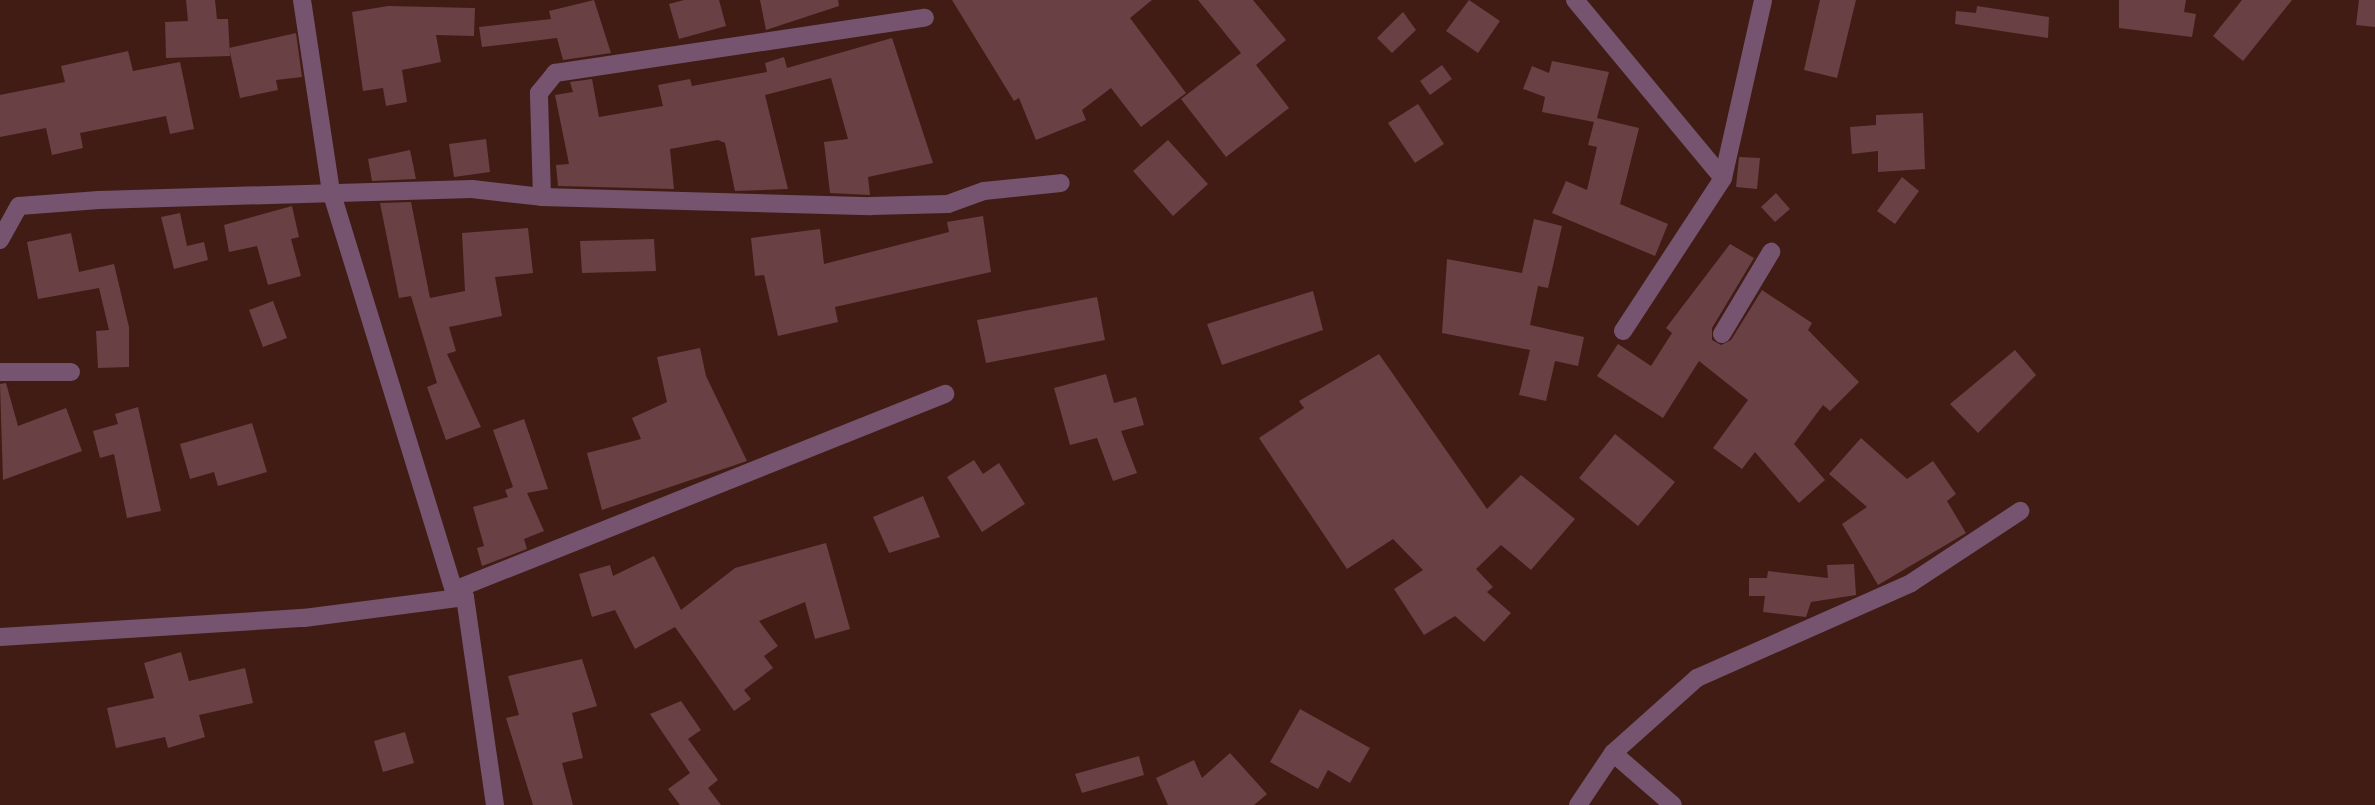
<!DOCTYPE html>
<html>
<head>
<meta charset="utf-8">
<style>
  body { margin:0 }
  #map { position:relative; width:2375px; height:805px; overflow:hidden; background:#401c14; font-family:"IBM Plex Serif",serif }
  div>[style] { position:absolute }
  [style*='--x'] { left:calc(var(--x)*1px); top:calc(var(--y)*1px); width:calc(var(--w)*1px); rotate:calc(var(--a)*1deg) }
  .building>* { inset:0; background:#694044 }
  .minor>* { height:18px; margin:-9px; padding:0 9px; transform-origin:9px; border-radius:9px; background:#76546f }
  span { translate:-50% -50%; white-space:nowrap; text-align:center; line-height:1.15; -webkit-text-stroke:5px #401c14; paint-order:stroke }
</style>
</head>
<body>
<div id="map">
  <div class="building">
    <div style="clip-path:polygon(186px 0,215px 0,217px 19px,228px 19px,230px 56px,166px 58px,165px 22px,188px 21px)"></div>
    <div style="clip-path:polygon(594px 0,611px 53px,563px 60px,557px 38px,482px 47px,479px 27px,551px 19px,549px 11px)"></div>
    <div style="clip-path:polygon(684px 0,719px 0,726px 26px,679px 39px,669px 4px)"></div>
    <div style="clip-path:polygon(760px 0,838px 0,839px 6px,766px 30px)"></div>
    <div style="clip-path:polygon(952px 0,1152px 0,1130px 18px,1186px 93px,1141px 127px,1111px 88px,1082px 110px,1086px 120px,1036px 140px,1019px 98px,1014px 101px)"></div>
    <div style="clip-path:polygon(1198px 0,1253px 0,1286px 40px,1256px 65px,1289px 108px,1226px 157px,1181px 99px,1241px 53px)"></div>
    <div style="clip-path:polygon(1469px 0,1500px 21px,1478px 53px,1446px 31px)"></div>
    <div style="clip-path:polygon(1820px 0,1856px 0,1837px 78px,1804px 70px)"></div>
    <div style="clip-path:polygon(2119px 0,2186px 0,2184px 12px,2196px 14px,2192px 37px,2119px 28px)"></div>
    <div style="clip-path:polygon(2242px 0,2292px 0,2243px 61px,2213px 36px)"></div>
    <div style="clip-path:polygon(2359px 0,2375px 0,2375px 27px,2356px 25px)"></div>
    <div style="clip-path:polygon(388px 6px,475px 8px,474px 36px,436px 35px,441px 62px,402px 70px,407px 102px,386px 106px,383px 88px,363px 91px,352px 12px)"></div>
    <div style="clip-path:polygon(1977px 6px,2049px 17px,2048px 38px,1955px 24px,1956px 11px,1976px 13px)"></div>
    <div style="clip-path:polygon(1403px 12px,1416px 30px,1392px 53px,1377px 38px)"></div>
    <div style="clip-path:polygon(296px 33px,302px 77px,276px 80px,278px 90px,240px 98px,229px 48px)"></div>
    <div style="clip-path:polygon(892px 38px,933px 163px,868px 177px,870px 195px,830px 193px,824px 142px,848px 139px,831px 78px,765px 95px,788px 189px,735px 191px,725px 143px,718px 140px,670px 149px,674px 189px,558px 186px,556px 165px,569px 164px,555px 95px,573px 92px,570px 82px,592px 79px,599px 117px,663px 106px,658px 85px,690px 79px,692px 86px,767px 72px,765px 63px,784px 57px,787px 68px)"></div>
    <div style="clip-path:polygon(128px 51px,133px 71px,180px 62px,194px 129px,170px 134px,166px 116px,80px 133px,83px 148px,52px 155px,46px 128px,0 137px,0 95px,65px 82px,61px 66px)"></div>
    <div style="clip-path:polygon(1552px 61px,1609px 72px,1597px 118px,1639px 128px,1620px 204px,1668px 224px,1655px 256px,1552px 213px,1566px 181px,1587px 190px,1597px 147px,1588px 145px,1594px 122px,1542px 112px,1545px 97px,1523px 89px,1532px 66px,1549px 73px)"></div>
    <div style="clip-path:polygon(1442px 65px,1452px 79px,1430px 95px,1420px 81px)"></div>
    <div style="clip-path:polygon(1418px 104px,1444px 144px,1415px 163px,1388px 123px)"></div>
    <div style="clip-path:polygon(1923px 113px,1925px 169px,1878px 172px,1878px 151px,1852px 154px,1850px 127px,1876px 125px,1876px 115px)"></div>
    <div style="clip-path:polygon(486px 139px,490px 172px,454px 177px,449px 144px)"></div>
    <div style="clip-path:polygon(1168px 140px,1208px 184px,1173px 216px,1133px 171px)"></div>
    <div style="clip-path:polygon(410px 150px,416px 179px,372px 181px,368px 159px)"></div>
    <div style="clip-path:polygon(1739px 157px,1760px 158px,1757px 189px,1736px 187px)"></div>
    <div style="clip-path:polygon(1902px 177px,1919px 191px,1895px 224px,1877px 211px)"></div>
    <div style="clip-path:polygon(1776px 193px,1790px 209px,1775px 222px,1761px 207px)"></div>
    <div style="clip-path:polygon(411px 202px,430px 298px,465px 291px,462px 233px,528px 228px,533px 273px,495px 277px,502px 316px,449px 327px,456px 351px,447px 354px,481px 427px,446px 440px,427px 387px,437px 383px,411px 296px,399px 298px,380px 203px)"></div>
    <div style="clip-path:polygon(292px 206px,299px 237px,291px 239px,301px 276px,268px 285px,257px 246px,229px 252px,224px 225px)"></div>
    <div style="clip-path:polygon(180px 213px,187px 246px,204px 242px,208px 260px,174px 269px,161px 217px)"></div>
    <div style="clip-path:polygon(983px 216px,991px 272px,835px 307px,838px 322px,778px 336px,764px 275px,755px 276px,751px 238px,820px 229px,824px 264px,949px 232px,947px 222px)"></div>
    <div style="clip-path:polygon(1534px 219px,1562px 226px,1548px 288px,1538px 286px,1530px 325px,1584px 337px,1578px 366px,1555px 361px,1546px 401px,1519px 395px,1530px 350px,1442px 333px,1447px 259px,1522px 273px)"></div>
    <div style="clip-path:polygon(71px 233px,79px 272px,114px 264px,129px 327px,129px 367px,98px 368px,96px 331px,109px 330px,99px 288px,38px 299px,27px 242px)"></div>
    <div style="clip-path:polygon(654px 239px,656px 271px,582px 273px,580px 241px)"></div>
    <div style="clip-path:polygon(1730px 244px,1754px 258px,1712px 328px,1712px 340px,1721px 345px,1731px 340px,1762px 290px,1812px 323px,1808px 330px,1859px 382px,1830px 411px,1823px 405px,1794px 444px,1825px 480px,1799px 503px,1755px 452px,1742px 469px,1713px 448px,1748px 400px,1699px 361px,1663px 418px,1597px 376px,1618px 344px,1651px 366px,1672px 333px,1666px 328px)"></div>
    <div style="clip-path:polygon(1313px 291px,1323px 330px,1222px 365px,1207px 324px)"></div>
    <div style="clip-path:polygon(1097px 297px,1105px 340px,986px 363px,977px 320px)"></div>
    <div style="clip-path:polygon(273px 301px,287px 338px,263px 347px,249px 310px)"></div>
    <div style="clip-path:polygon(700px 348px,706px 376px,747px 461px,602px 510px,587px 453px,641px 439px,632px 418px,667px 402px,657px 357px)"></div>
    <div style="clip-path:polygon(2015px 350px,2036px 375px,1978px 433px,1950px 404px)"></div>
    <div style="clip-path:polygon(1379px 354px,1487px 509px,1521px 475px,1575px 519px,1531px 570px,1501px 545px,1476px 569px,1493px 587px,1487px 592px,1511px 613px,1484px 642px,1455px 616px,1424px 635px,1394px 589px,1423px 570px,1393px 539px,1347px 569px,1259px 438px,1304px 408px,1299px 401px)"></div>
    <div style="clip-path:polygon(1106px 374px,1114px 403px,1136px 397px,1144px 425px,1121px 431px,1137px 473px,1113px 481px,1097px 438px,1070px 445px,1054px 388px)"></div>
    <div style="clip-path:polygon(6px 383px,18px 426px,66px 408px,82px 451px,3px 480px,0 384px)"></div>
    <div style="clip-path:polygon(138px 407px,161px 511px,127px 518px,114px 454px,100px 458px,93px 431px,118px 424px,115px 414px)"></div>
    <div style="clip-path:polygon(524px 419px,548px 489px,527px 493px,544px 531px,524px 539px,527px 549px,482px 566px,477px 548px,484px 546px,473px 507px,508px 497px,505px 490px,513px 487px,493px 430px)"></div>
    <div style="clip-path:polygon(252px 423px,267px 472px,218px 486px,214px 472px,190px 479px,180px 444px)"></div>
    <div style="clip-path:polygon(1615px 434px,1675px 482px,1638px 526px,1579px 478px)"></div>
    <div style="clip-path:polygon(1861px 438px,1907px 479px,1933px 461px,1956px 494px,1947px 501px,1966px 533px,1878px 585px,1842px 524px,1867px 507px,1829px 474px)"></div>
    <div style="clip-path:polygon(974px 460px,983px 474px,999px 463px,1025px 504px,982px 532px,947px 477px)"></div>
    <div style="clip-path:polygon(923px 496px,940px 537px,889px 553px,873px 517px)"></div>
    <div style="clip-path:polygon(826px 543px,850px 629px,815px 639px,805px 602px,759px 621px,778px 646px,764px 656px,773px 668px,744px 690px,751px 699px,734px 711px,675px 627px,635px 649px,615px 610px,592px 617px,579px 574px,610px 565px,613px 576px,654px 556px,681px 610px,735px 568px)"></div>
    <div style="clip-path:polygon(1854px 564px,1856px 595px,1811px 602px,1806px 617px,1763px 612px,1765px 596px,1749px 596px,1749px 578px,1767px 578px,1768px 571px,1828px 578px,1827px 565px)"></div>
    <div style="clip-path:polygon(181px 652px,189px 681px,245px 668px,253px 703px,199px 715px,205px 737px,168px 748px,165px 737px,116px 748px,107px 708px,154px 698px,144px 663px)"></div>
    <div style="clip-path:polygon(582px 659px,597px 706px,572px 713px,583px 758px,562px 763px,573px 805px,533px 805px,506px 718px,519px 715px,508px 676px)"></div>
    <div style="clip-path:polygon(681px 701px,701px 730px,688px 739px,718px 780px,708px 788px,721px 805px,680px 805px,668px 789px,690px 773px,650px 714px)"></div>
    <div style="clip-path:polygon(1300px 709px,1370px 748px,1350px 783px,1328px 770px,1318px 789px,1270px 762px)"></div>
    <div style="clip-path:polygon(405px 732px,414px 763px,383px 772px,374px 741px)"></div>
    <div style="clip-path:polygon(1230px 753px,1267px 794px,1254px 805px,1168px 805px,1156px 778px,1194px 760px,1202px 778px)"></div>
    <div style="clip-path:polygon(1139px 756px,1144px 775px,1082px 793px,1075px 774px)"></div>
  </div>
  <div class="minor">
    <div style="--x:302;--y:0;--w:193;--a:81.4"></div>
    <div style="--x:331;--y:191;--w:418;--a:72.9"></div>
    <div style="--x:454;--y:590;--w:13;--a:32"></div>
    <div style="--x:465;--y:597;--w:210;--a:81.8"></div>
    <div style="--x:1575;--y:0;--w:231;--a:50.3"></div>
    <div style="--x:542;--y:197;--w:104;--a:-91.7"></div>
    <div style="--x:539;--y:93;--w:26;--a:-51"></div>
    <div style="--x:555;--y:73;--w:374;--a:-8.5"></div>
    <div style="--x:0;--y:240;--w:39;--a:-61"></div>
    <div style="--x:19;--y:206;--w:80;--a:-4.3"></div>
    <div style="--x:99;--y:200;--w:373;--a:-1.7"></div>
    <div style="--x:472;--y:189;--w:70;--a:6.5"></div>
    <div style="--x:542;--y:197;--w:329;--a:1.6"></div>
    <div style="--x:871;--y:206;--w:77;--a:-1.5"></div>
    <div style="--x:948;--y:204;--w:38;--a:-20"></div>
    <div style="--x:984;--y:191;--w:77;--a:-5.9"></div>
    <div style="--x:1623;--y:331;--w:183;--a:-56.8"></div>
    <div style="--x:1723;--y:178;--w:182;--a:-77.3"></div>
    <div style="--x:1722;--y:334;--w:96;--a:-59.1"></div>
    <div style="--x:0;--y:372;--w:71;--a:0"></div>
    <div style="--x:454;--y:590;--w:529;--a:-21.76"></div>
    <div style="--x:0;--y:637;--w:305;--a:-3.6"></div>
    <div style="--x:304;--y:618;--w:162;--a:-7.4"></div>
    <div style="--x:1613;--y:753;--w:79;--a:40.9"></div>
    <div style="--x:1578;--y:805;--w:63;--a:-56.1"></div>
    <div style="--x:1613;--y:753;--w:113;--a:-41.8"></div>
    <div style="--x:1697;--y:678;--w:234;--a:-23.9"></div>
    <div style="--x:1911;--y:583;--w:131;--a:-33.4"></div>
  </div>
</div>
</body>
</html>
